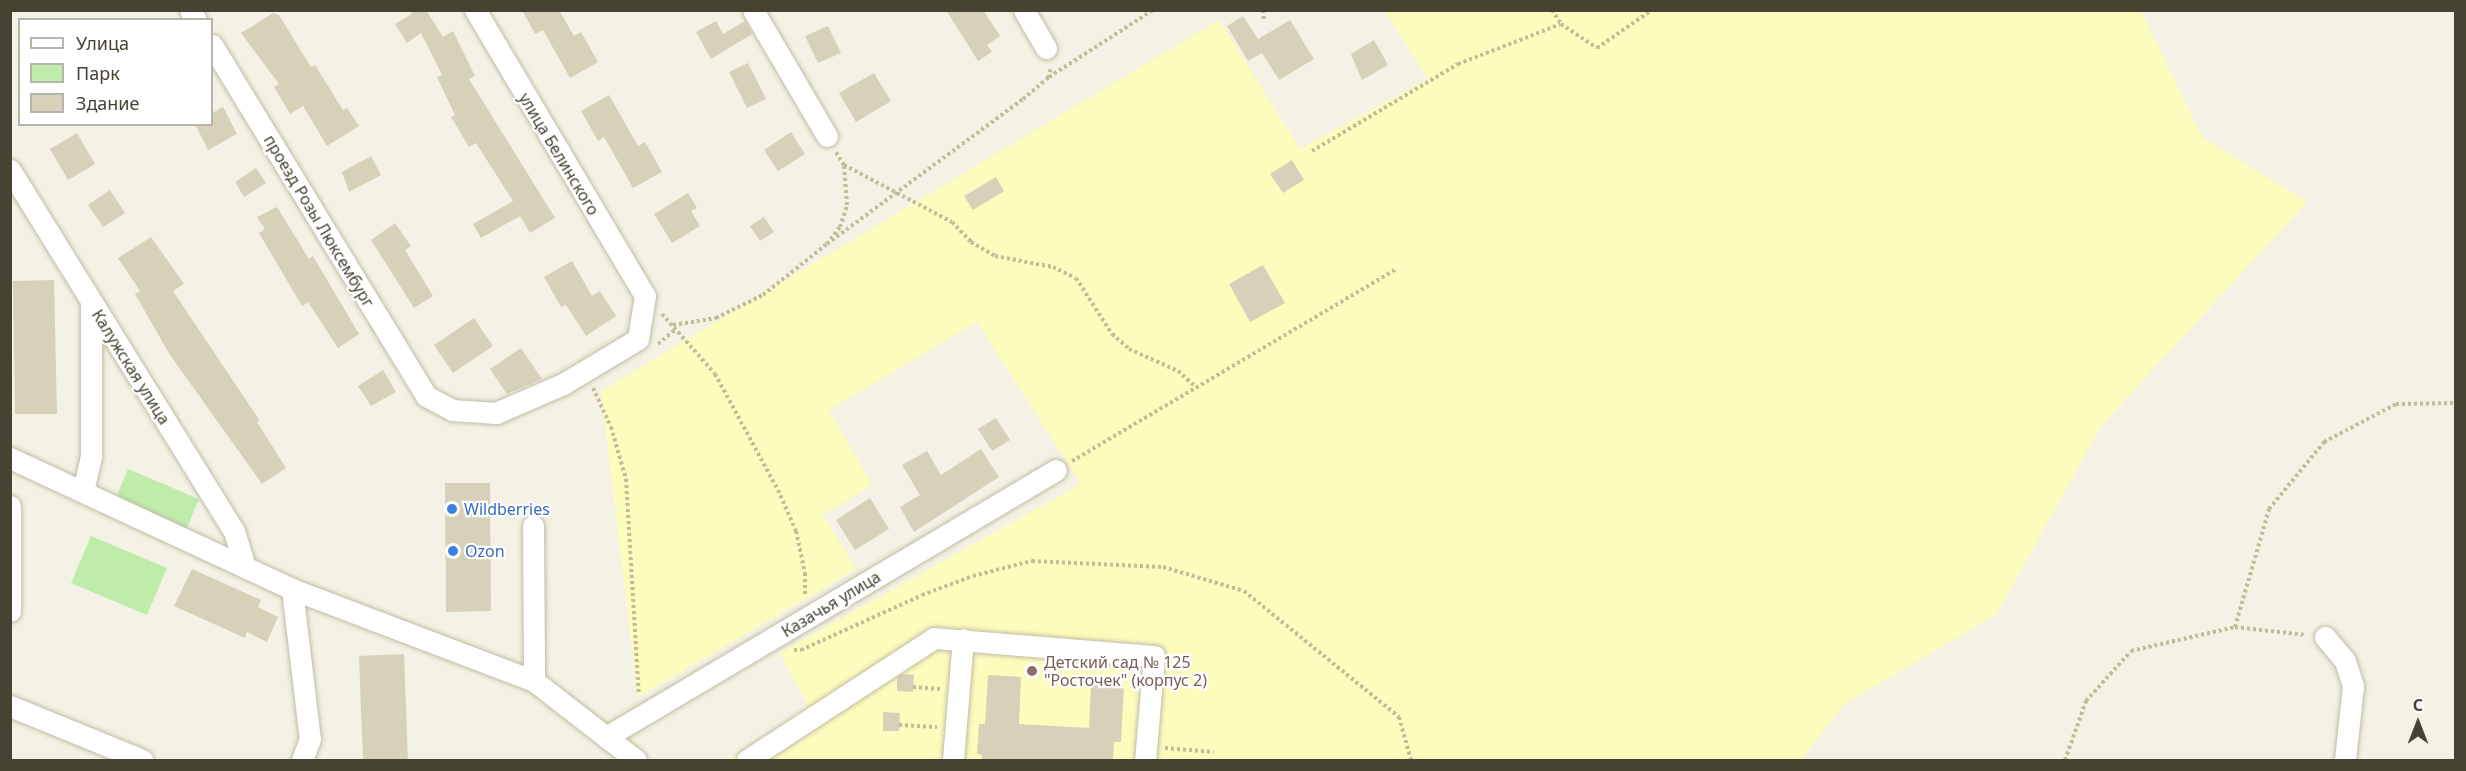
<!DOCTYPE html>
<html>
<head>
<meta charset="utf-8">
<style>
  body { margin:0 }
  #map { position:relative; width:2466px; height:771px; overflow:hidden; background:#f4f2e4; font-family:"Noto Sans",sans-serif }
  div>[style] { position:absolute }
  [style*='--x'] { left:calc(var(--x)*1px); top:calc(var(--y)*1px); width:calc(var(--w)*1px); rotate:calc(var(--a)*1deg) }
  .green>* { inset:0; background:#c0eca9 }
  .sand>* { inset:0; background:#fcfcbc }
  .building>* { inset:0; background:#d6d1b8 }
  .path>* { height:4px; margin-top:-2px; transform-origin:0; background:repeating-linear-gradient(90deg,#c3bc96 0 3px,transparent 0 6px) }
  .roads { filter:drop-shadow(0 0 2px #c0bca6) drop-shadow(0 0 2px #c0bca6) }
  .minor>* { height:21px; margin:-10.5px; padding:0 10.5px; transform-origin:10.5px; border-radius:10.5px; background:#fff }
  .dots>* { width:16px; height:16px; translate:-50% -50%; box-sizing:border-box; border:3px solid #fff; border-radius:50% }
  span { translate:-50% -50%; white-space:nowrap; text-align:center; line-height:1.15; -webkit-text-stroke:4.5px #fff; paint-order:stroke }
  .street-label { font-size:16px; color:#474333 }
  .shop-label { font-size:16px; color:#366cbe }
  .left { translate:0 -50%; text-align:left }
  .education-label { font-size:16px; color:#785e54 }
  .frame { position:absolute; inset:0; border:12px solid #474333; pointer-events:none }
  .legend { position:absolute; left:18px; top:18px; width:195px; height:108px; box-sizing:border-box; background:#fff; border:2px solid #b5b4ad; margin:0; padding:8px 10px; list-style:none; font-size:18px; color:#474333 }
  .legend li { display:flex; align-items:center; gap:12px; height:30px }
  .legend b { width:30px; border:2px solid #b5b4ad }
  .north { position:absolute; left:2388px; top:693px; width:60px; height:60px; -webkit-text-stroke:4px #fff; paint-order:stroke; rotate:0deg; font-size:16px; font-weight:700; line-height:24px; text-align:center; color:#474333 }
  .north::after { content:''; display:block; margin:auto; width:21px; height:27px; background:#474333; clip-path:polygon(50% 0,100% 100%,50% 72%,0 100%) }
</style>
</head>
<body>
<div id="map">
  <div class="green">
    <div style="clip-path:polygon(128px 469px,199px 499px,186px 530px,115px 500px)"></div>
    <div style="clip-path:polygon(91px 536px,167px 568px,147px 615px,71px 583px)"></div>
  </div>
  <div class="sand">
    <div style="clip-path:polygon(1385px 11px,2141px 11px,2202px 137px,2307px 202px,2101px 426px,1997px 614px,1843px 705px,1801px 760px,728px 760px,808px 706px,780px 653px,1081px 484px,977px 322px,829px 410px,872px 485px,823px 515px,856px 569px,638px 697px,601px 391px,1219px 20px,1300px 149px,1428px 79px)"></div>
  </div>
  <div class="building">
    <div style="clip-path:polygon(410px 10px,426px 10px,443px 37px,453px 31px,475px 76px,469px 79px,555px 218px,530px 233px,520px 216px,481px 238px,473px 224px,513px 201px,476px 143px,469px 147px,451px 117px,455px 115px,437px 77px,442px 75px,421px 33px,407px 43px,395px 24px,412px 14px)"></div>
    <div style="clip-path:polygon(522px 10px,559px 10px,574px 36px,581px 32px,598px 62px,570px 78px,543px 30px,535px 34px)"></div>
    <div style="clip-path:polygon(946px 10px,983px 10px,1000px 36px,987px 45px,992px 52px,978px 61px)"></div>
    <div style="clip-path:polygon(273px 13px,279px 15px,311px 67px,315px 65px,343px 110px,347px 108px,359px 126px,327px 146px,303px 106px,290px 114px,274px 87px,279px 84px,241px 33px)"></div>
    <div style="clip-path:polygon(1243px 16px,1258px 39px,1290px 20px,1314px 59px,1279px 80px,1262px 53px,1248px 61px,1227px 26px)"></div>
    <div style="clip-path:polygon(716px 21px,723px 34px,745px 21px,752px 34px,711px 59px,696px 32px)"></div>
    <div style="clip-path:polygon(828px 26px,841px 53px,818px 63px,805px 36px)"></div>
    <div style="clip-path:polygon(1374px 40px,1388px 65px,1362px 80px,1351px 54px)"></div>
    <div style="clip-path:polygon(748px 63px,766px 99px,747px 108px,729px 72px)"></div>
    <div style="clip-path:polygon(874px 73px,891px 101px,856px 122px,839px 93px)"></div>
    <div style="clip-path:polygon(609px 95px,638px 146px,645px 142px,662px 172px,633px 188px,604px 137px,598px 141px,581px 111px)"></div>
    <div style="clip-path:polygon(223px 107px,237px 134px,208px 150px,195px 124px,212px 124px,212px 113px)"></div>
    <div style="clip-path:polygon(791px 132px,805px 154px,778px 171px,764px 150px)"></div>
    <div style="clip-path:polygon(77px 133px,95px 164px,68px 180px,50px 149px)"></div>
    <div style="clip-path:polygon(371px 156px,381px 175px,349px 192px,342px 172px)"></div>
    <div style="clip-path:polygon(1292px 160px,1304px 180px,1283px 193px,1270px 174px)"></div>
    <div style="clip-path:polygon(256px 168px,266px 183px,244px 197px,235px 182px)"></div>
    <div style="clip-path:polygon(996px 177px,1004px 191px,973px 210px,964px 196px)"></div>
    <div style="clip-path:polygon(110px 190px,125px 213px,103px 227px,88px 205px)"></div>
    <div style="clip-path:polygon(688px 193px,697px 208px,691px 211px,700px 226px,672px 243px,654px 214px)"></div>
    <div style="clip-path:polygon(277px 207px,309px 259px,313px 256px,359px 334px,338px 348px,308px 302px,302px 306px,259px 233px,265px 229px,257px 217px)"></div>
    <div style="clip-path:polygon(764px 217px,774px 232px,760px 241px,750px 226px)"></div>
    <div style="clip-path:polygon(395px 223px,411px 246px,405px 250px,433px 296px,414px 308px,371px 240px)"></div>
    <div style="clip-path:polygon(151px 237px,184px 284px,173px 291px,260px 421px,257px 422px,286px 468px,262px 484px,170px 355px,135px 294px,140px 291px,118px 258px)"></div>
    <div style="clip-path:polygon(572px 261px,592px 296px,600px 291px,616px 316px,586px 336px,566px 305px,561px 307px,544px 277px)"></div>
    <div style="clip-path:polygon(1263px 265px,1285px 303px,1250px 322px,1229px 284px)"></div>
    <div style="clip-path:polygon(54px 280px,57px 414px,15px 414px,13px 281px)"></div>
    <div style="clip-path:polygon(474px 318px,493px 346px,453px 373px,434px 345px)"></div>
    <div style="clip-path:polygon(521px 348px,542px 379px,507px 394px,490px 369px)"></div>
    <div style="clip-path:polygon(383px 370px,396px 392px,371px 406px,358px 386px)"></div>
    <div style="clip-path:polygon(996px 418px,1010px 440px,992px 451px,978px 429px)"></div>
    <div style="clip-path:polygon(981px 449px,999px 477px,914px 532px,900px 507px,920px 495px,902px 465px,927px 451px,941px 475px)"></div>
    <div style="clip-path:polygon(445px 483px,490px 483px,491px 611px,446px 612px)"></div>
    <div style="clip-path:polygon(870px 498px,889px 529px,855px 550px,836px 520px)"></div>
    <div style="clip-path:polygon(192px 569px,261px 600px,258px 607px,278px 617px,267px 642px,247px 632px,245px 638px,174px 606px)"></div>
    <div style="clip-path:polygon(404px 654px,408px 760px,363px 760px,359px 656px)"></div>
    <div style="clip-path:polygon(902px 674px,914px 675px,913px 692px,897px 691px,897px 677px)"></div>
    <div style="clip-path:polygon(988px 675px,1021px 677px,1019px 724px,1089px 728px,1091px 683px,1124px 685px,1121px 742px,1114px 742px,1113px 760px,982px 760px,982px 755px,977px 754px,979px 724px,985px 724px)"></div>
    <div style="clip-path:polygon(883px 712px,900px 713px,899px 731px,883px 731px)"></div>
  </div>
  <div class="path">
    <div style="--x:1263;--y:10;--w:12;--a:85"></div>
    <div style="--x:1552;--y:10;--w:17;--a:57"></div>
    <div style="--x:1049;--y:77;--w:124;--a:-32.8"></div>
    <div style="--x:1312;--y:151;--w:170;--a:-30.8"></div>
    <div style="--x:1458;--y:64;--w:110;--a:-21.2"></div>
    <div style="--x:1561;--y:24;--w:43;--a:33.7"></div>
    <div style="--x:1597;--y:48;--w:67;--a:-34.6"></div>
    <div style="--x:844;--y:165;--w:122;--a:27.8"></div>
    <div style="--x:952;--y:222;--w:28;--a:46"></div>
    <div style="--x:971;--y:242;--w:28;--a:30"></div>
    <div style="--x:995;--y:256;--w:59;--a:10.7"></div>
    <div style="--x:1053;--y:267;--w:25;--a:26"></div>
    <div style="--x:1076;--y:278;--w:67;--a:57.3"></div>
    <div style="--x:1112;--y:334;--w:23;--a:41"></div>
    <div style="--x:1129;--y:349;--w:54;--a:24.2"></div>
    <div style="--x:1178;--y:371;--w:24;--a:42"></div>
    <div style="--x:827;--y:244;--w:244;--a:-36.5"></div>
    <div style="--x:1023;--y:99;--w:33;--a:-40"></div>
    <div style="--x:1048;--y:78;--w:10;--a:-73"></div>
    <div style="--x:662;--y:314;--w:80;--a:48.5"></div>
    <div style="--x:715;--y:374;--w:132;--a:61.5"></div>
    <div style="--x:778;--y:490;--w:45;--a:66.3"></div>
    <div style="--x:796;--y:531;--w:43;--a:77.9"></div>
    <div style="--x:805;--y:573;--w:23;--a:90"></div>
    <div style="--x:673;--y:325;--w:44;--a:-9.2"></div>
    <div style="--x:716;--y:318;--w:52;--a:-26.1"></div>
    <div style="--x:763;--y:295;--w:82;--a:-38.6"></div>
    <div style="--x:827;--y:244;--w:21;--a:-53"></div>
    <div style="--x:840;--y:227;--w:23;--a:-72"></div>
    <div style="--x:847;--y:205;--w:40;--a:-94.3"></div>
    <div style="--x:844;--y:165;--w:15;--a:-122"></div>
    <div style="--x:658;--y:344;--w:23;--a:-40"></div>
    <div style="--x:593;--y:388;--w:43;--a:65.2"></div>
    <div style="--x:611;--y:427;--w:54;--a:73.9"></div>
    <div style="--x:626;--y:479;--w:216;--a:86.6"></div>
    <div style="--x:1072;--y:461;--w:377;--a:-30.6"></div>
    <div style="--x:2235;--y:627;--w:71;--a:6.4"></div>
    <div style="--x:794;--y:650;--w:7;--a:0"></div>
    <div style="--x:801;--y:650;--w:133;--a:-24.4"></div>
    <div style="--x:922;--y:595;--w:54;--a:-20.4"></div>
    <div style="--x:973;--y:576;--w:61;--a:-14.3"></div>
    <div style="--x:1032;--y:561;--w:131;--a:2.6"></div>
    <div style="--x:1163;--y:567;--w:84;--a:16.5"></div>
    <div style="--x:1244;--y:591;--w:200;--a:39.1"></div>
    <div style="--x:1399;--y:717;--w:45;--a:74.4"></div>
    <div style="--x:913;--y:687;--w:27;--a:4"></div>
    <div style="--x:899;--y:725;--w:38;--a:3"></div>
    <div style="--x:1165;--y:748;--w:49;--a:4.7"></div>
    <div style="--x:2065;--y:760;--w:63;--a:-70.4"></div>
    <div style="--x:2086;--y:701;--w:67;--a:-48"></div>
    <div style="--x:2131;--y:651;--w:107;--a:-13"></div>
    <div style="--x:2235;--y:627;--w:123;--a:-73.9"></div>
    <div style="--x:2269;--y:509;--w:87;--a:-50.6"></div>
    <div style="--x:2324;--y:442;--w:81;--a:-27.8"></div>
    <div style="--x:2396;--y:404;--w:60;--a:-1"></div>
  </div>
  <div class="roads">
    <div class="minor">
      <div style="--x:190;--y:10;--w:12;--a:59"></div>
      <div style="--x:753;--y:10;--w:146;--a:59.6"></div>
      <div style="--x:1024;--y:10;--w:44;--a:59.9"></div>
      <div style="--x:212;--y:45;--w:411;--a:58.6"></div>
      <div style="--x:426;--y:396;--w:30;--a:28"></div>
      <div style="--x:452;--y:410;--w:44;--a:3.9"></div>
      <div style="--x:496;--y:413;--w:73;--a:-23.4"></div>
      <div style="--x:563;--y:384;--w:87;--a:-31"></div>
      <div style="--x:638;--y:339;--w:44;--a:-80.8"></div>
      <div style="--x:645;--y:296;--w:333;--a:-120.7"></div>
      <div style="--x:10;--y:170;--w:425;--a:58.2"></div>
      <div style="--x:234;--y:531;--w:38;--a:73"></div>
      <div style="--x:10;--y:458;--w:311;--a:24.9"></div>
      <div style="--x:292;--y:589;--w:259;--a:20.8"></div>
      <div style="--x:534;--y:681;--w:129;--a:37.8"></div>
      <div style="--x:83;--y:491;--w:36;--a:-77"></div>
      <div style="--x:91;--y:456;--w:152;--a:-90"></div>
      <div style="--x:10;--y:506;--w:105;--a:90"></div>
      <div style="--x:533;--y:526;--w:155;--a:89.6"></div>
      <div style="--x:292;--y:589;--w:151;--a:83.2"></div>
      <div style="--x:310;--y:739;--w:22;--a:111"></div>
      <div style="--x:2325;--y:637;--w:31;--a:50"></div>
      <div style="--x:2345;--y:661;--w:26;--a:72"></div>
      <div style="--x:2353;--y:686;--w:74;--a:96.2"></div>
      <div style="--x:10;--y:706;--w:143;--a:22.2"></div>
      <div style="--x:606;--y:737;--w:523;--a:-30.68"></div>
      <div style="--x:747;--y:760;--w:223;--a:-33.1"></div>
      <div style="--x:934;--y:638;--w:221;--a:4.7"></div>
      <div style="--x:1154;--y:656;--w:104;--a:94.9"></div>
      <div style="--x:953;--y:760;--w:121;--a:-85.3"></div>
    </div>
  </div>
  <div class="dots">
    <div style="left:452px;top:509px;background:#3f7fe0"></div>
    <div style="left:453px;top:551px;background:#3f7fe0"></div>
    <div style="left:1032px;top:671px;background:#8d6e63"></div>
  </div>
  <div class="street-label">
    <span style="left:559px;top:154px;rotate:59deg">улица Белинского</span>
    <span style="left:319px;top:221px;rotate:59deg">проезд Розы Люксембург</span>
    <span style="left:131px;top:367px;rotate:58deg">Калужская улица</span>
    <span style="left:831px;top:604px;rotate:-31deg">Казачья улица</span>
  </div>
  <div class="shop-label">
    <span class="left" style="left:464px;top:509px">Wildberries</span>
    <span class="left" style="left:465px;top:551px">Ozon</span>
  </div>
  <div class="education-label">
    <span class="left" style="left:1044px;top:671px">Детский сад № 125<br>"Росточек" (корпус 2)</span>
  </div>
  <div class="frame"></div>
  <ul class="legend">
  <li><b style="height:8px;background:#fff"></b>Улица</li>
  <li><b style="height:16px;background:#c0eca9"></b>Парк</li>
  <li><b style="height:16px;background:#d6d1b8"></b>Здание</li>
  </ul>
  <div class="north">С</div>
</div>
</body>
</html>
